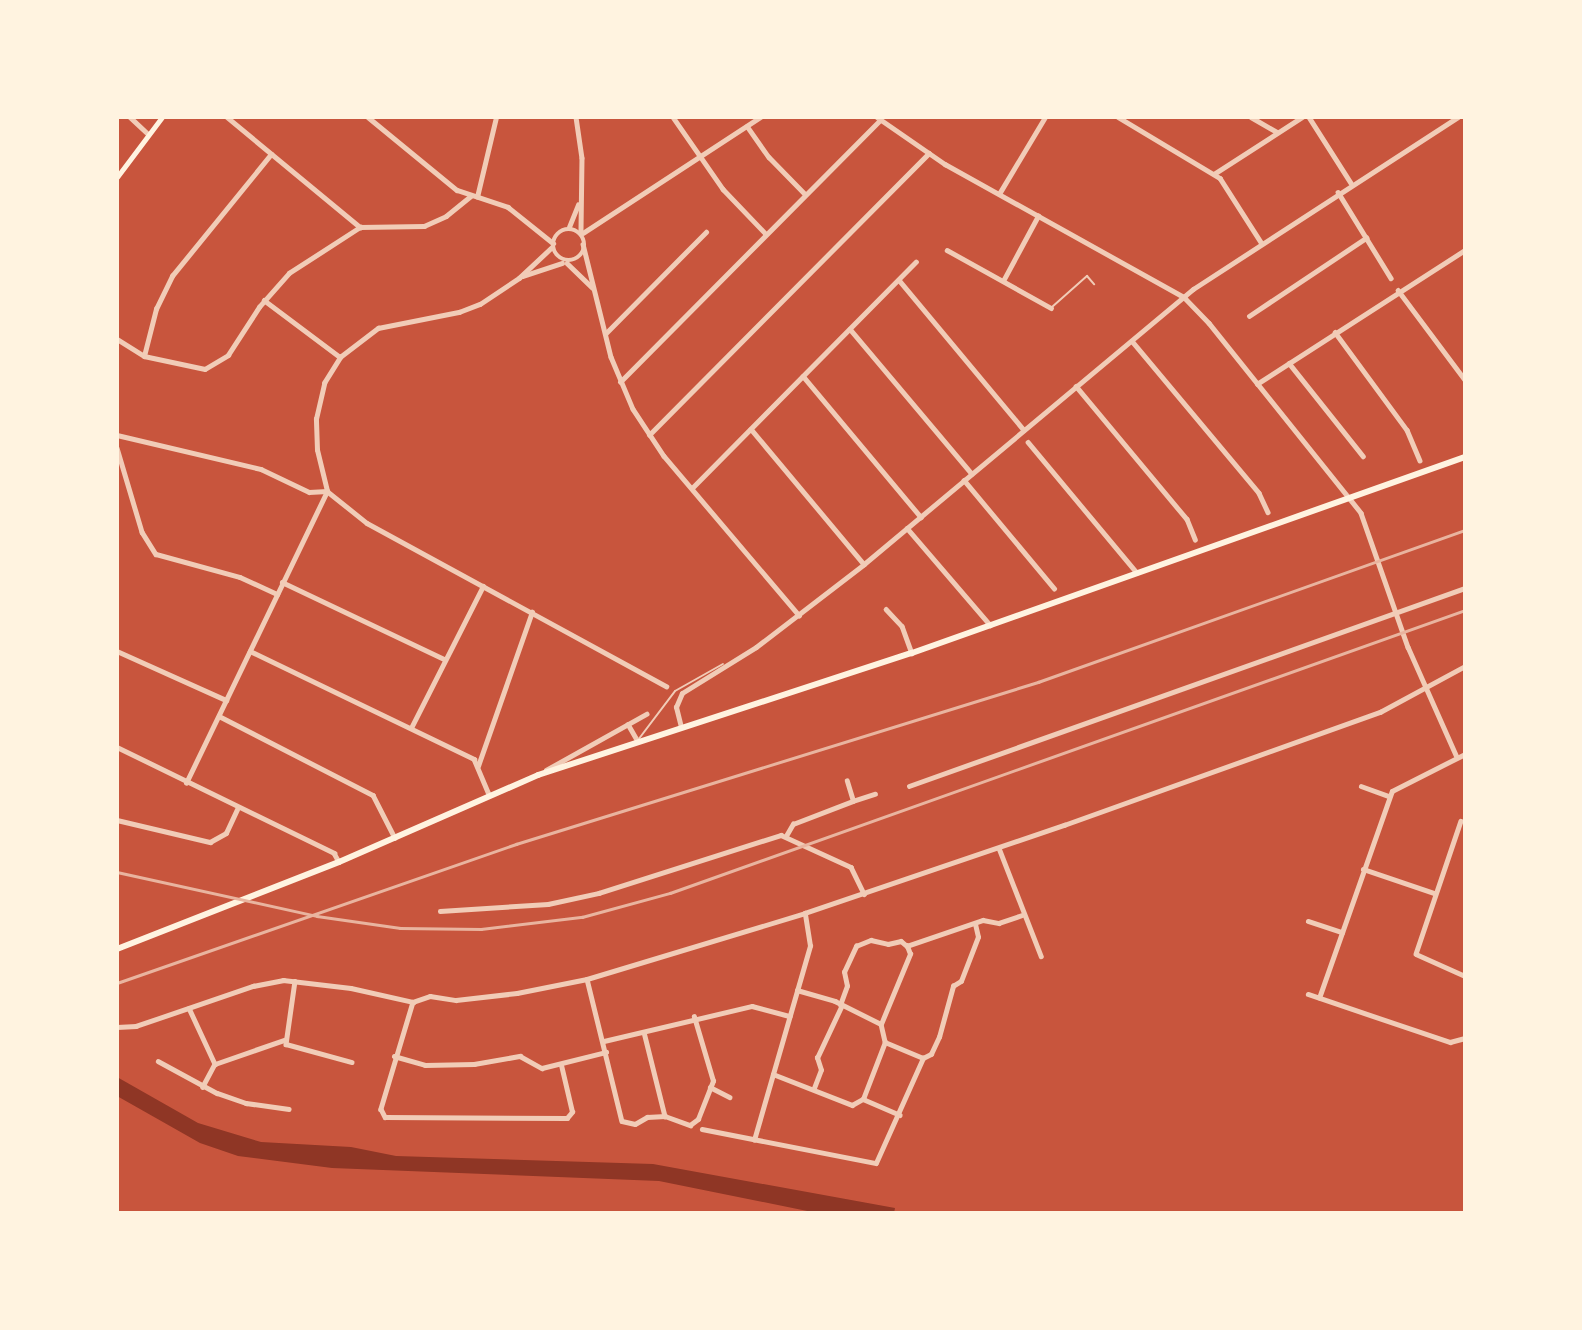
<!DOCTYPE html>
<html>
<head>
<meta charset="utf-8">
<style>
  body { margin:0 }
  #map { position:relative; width:1582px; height:1330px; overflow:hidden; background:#c8553d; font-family:Rubik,sans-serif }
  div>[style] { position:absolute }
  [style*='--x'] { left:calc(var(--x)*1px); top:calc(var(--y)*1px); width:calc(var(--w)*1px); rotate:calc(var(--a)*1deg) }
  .water>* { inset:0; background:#8f3625 }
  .service>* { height:2px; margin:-1px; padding:0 1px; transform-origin:1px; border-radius:1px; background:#f1ccb7 }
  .minor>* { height:4.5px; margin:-2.25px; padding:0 2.25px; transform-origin:2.25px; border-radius:2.25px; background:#f1ccb7 }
  .minor>.ring { margin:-2.25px; padding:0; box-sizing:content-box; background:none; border:4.5px solid #f1ccb7; border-radius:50% }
  .tertiary>* { height:5px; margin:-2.5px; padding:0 2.5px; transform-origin:2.5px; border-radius:2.5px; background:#f1ccb7 }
  .secondary>* { height:5px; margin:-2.5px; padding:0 2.5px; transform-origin:2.5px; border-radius:2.5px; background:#fff3e0 }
  .primary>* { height:6px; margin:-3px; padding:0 3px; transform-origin:3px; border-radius:3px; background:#fff3e0 }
  .rail>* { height:2.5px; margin:-1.25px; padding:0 1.25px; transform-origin:1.25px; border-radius:1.25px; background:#e9b49f }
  span { translate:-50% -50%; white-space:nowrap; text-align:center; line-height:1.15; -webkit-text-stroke:6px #fff3e0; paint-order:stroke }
  .frame { position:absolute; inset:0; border:119px solid #fff3e0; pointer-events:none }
</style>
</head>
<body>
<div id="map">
  <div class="water">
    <div style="clip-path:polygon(117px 1077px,198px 1123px,261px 1142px,351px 1147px,396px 1156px,653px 1164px,895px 1208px,894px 1213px,817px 1213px,659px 1181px,332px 1168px,238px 1156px,200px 1143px,117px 1096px)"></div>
  </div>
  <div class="service">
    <div style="--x:1052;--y:307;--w:47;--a:-41.5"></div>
    <div style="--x:1087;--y:276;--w:11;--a:49"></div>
    <div style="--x:638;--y:740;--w:61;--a:-52.9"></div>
    <div style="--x:675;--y:691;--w:55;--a:-29.4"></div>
  </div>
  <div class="minor">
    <div style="--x:130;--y:117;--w:23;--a:43"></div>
    <div style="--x:227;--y:117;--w:173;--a:39.6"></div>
    <div style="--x:360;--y:227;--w:64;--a:-0.9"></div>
    <div style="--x:424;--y:226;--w:24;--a:-24"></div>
    <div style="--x:446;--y:216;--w:32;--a:-39"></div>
    <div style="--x:368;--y:117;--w:115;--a:39.4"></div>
    <div style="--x:457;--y:190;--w:54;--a:18.4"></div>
    <div style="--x:508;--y:207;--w:58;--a:38.7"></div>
    <div style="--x:576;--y:117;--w:41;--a:81.7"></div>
    <div style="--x:582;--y:158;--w:72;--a:90.8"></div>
    <div style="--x:673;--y:117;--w:88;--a:55.2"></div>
    <div style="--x:723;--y:189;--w:62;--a:46.3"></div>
    <div style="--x:877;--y:117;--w:83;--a:34.7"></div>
    <div style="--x:945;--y:164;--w:274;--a:29.1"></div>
    <div style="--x:1184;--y:297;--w:36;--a:46"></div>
    <div style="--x:1209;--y:323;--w:243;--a:51.3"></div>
    <div style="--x:1361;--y:513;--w:142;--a:70.7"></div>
    <div style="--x:1408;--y:647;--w:120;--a:66"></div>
    <div style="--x:1118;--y:117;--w:119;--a:30.9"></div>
    <div style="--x:1220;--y:178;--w:76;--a:57.4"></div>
    <div style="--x:1251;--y:117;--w:30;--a:30"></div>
    <div style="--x:1309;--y:117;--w:78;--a:57.5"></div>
    <div style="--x:747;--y:126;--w:38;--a:55"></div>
    <div style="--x:769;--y:157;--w:52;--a:45.8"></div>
    <div style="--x:1214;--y:174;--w:105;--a:-32.9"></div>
    <div style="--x:1338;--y:192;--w:101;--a:58.4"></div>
    <div style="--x:999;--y:194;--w:90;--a:-59.1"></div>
    <div style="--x:477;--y:197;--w:82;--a:-76.6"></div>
    <div style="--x:569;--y:227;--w:24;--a:-68"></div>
    <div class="ring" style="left:553px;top:229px;width:27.5px;height:27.5px"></div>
    <div style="--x:583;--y:233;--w:212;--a:-33.2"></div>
    <div style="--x:583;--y:244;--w:116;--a:76.1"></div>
    <div style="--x:611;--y:357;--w:56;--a:67.1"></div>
    <div style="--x:633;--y:409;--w:56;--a:56.6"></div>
    <div style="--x:664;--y:456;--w:209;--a:49.7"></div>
    <div style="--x:947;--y:250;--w:119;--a:29.1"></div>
    <div style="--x:567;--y:263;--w:35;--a:44"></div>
    <div style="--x:523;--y:276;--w:41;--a:-18.4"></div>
    <div style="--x:899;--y:280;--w:195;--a:50.2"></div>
    <div style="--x:1003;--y:281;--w:74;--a:-61.7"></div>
    <div style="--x:1398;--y:290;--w:112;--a:53.3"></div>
    <div style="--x:264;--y:300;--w:95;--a:36.9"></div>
    <div style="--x:1249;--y:316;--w:141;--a:-33.7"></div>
    <div style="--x:850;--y:329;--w:189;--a:49.9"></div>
    <div style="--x:1335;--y:332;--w:122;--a:53.7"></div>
    <div style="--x:1407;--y:430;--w:33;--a:67"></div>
    <div style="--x:606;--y:333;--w:142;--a:-45.3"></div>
    <div style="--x:117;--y:339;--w:32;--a:32"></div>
    <div style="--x:144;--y:356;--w:62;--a:12"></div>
    <div style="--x:205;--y:369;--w:27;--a:-31"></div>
    <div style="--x:228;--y:355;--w:57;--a:-57.1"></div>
    <div style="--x:259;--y:307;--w:45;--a:-48.6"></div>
    <div style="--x:289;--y:273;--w:85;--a:-32.9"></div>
    <div style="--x:1132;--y:341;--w:198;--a:50.1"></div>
    <div style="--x:1259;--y:493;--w:21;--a:65"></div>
    <div style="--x:144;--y:356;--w:49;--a:-75.7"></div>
    <div style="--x:156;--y:309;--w:37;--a:-64"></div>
    <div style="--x:172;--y:276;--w:157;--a:-50.9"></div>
    <div style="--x:1289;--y:363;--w:119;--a:51.5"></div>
    <div style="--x:803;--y:376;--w:184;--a:50.1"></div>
    <div style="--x:620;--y:382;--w:369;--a:-45.2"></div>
    <div style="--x:1257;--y:384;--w:247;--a:-32.8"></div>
    <div style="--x:1076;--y:386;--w:173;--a:50.2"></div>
    <div style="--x:1187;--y:519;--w:22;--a:68"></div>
    <div style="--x:751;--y:429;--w:176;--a:50.1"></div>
    <div style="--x:117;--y:435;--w:148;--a:13.3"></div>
    <div style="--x:261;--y:469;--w:53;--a:25.6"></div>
    <div style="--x:309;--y:492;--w:18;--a:-3"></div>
    <div style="--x:649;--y:435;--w:397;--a:-45.2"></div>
    <div style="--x:1028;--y:442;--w:170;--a:50.2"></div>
    <div style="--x:117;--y:448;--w:88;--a:73.4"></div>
    <div style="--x:142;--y:532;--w:26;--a:58"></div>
    <div style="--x:156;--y:554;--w:87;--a:15.3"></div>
    <div style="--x:240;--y:577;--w:41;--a:24.7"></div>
    <div style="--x:964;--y:480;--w:141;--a:50.2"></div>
    <div style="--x:692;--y:488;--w:318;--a:-45.3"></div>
    <div style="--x:327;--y:491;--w:51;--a:38.7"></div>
    <div style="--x:367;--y:523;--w:341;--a:28.6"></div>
    <div style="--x:327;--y:491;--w:42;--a:-103.7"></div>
    <div style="--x:317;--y:450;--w:31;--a:-92"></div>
    <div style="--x:316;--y:419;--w:37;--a:-77"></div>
    <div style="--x:324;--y:383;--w:31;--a:-58"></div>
    <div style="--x:340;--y:357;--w:48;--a:-37.3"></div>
    <div style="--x:378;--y:328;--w:83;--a:-11.2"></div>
    <div style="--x:459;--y:312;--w:22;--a:-21"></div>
    <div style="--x:480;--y:304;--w:47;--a:-33.7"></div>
    <div style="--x:519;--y:278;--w:45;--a:-43.2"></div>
    <div style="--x:907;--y:528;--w:128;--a:49.4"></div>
    <div style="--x:282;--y:582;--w:179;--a:25.4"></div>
    <div style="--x:886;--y:609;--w:23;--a:47"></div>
    <div style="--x:902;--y:626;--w:29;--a:70"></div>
    <div style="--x:117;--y:651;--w:120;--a:24.2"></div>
    <div style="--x:250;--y:651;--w:249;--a:25.7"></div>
    <div style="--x:474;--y:759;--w:39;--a:67"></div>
    <div style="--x:219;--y:716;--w:173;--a:27.2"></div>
    <div style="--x:373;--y:795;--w:48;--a:62.9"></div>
    <div style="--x:628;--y:724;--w:20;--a:60"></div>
    <div style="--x:411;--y:728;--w:159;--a:-63.1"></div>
    <div style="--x:117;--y:747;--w:242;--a:26"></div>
    <div style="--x:334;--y:853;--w:10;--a:61"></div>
    <div style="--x:478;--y:766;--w:163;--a:-70.7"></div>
    <div style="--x:546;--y:770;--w:115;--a:-29.2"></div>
    <div style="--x:186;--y:783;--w:324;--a:-64.2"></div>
    <div style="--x:909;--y:786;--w:590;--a:-19.6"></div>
    <div style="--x:1361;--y:786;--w:30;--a:20"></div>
    <div style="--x:853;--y:801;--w:23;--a:-18"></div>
    <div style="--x:117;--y:820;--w:96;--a:13.3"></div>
    <div style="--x:210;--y:842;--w:18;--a:-29"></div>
    <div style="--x:226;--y:833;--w:26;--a:-65"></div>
    <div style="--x:1461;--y:821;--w:140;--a:108.7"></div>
    <div style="--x:1416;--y:954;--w:54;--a:24.2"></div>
    <div style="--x:786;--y:836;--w:14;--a:-60"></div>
    <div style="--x:793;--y:824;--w:64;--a:-21"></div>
    <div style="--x:853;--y:801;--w:21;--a:-107"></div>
    <div style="--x:999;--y:848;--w:116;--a:68.7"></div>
    <div style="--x:1363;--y:869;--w:75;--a:18.7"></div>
    <div style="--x:440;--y:911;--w:108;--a:-3.7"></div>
    <div style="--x:548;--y:904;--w:52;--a:-12.2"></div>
    <div style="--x:599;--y:893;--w:191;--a:-17.7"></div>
    <div style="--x:781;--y:835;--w:77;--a:24.6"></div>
    <div style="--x:851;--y:867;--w:30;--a:64"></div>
    <div style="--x:1308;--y:921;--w:36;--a:18"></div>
    <div style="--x:587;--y:979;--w:146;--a:76.2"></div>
    <div style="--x:622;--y:1121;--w:13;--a:13"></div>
    <div style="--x:635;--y:1124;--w:14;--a:-30"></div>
    <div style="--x:647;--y:1117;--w:18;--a:-3"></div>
    <div style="--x:295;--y:981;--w:64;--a:98.1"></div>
    <div style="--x:286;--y:1044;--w:68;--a:15.3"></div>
    <div style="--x:797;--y:990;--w:40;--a:16"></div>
    <div style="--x:835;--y:1001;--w:51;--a:26.6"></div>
    <div style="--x:881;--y:1024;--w:18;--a:77"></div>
    <div style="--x:885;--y:1042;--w:41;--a:22.8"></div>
    <div style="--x:1308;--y:994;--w:150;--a:18.7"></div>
    <div style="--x:1450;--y:1042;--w:16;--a:-15"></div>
    <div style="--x:1319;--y:998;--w:219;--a:-70.6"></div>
    <div style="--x:1392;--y:791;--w:82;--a:-26.9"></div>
    <div style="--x:413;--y:1002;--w:112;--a:106.7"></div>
    <div style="--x:381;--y:1109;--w:9;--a:63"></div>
    <div style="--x:385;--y:1117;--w:182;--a:0.3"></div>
    <div style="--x:567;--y:1118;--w:8;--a:-50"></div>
    <div style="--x:572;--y:1112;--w:48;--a:-103.2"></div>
    <div style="--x:840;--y:1005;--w:20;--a:-70"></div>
    <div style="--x:847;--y:986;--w:14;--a:-102"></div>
    <div style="--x:844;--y:972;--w:29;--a:-65"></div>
    <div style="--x:856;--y:946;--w:16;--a:-22"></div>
    <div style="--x:871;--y:940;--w:17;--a:13"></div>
    <div style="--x:888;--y:944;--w:13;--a:-13"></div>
    <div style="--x:901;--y:941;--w:8;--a:40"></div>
    <div style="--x:907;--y:946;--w:80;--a:-18.9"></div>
    <div style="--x:983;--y:920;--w:16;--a:11"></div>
    <div style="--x:999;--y:923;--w:24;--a:-19"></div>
    <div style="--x:189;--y:1008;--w:62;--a:65.1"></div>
    <div style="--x:215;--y:1064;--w:26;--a:118"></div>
    <div style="--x:881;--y:1024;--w:76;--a:-67.5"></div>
    <div style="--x:910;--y:954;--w:9;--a:-111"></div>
    <div style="--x:117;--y:1027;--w:19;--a:-3"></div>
    <div style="--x:136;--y:1026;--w:124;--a:-18.9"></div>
    <div style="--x:253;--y:986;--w:31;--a:-11"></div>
    <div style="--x:283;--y:980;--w:68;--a:6.7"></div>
    <div style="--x:351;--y:988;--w:64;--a:12.7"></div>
    <div style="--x:413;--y:1002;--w:18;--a:-19"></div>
    <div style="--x:430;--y:996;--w:26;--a:9"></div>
    <div style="--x:456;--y:1000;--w:61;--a:-6.5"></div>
    <div style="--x:517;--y:993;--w:71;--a:-11.3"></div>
    <div style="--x:587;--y:979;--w:228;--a:-16.8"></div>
    <div style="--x:805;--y:913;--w:274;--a:-18.8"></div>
    <div style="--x:1064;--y:825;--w:336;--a:-19.7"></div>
    <div style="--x:1380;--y:712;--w:97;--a:-28.4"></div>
    <div style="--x:644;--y:1032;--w:87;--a:76"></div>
    <div style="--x:665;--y:1116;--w:27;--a:20"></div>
    <div style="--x:690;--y:1125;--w:10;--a:-37"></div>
    <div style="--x:698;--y:1119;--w:41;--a:-68.5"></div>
    <div style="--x:713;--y:1081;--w:67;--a:-106.5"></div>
    <div style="--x:604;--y:1041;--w:152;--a:-13.3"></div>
    <div style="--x:752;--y:1006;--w:39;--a:15"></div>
    <div style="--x:394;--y:1056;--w:32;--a:16"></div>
    <div style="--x:425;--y:1065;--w:49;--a:-1.2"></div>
    <div style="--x:474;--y:1064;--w:47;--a:-9.9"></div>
    <div style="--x:520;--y:1056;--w:25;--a:29"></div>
    <div style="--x:542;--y:1068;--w:66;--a:-14"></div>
    <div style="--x:158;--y:1061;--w:67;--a:28.5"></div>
    <div style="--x:217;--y:1093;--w:31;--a:19"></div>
    <div style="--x:246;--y:1103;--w:43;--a:7.9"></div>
    <div style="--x:215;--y:1064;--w:73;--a:-19.2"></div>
    <div style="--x:773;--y:1074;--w:85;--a:21.4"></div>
    <div style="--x:852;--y:1105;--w:13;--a:-29"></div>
    <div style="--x:863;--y:1099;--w:40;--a:23.4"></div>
    <div style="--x:710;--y:1087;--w:22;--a:27"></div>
    <div style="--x:814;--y:1088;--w:19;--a:-69"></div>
    <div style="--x:821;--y:1070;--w:13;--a:-108"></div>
    <div style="--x:817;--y:1058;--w:56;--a:-64.8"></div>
    <div style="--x:863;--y:1099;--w:61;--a:-68.9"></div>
    <div style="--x:702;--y:1129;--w:177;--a:11.1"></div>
    <div style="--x:876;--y:1163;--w:115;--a:-65.9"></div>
    <div style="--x:923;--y:1058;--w:9;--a:-27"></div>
    <div style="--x:931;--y:1054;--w:19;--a:-65"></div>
    <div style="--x:939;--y:1037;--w:53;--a:-74.6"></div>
    <div style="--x:953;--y:986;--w:9;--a:-32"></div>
    <div style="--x:961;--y:981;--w:47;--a:-68.9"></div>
    <div style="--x:978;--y:937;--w:13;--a:-103"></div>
    <div style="--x:754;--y:1140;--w:202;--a:-73.9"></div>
    <div style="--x:810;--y:946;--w:33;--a:-99"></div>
  </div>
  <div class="tertiary">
    <div style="--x:681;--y:727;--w:21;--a:-104"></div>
    <div style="--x:676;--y:707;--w:15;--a:-67"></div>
    <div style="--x:682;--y:693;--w:87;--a:-31.9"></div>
    <div style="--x:756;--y:647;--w:136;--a:-37.5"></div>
    <div style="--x:864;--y:564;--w:429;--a:-39.9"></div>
    <div style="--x:1193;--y:289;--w:316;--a:-33"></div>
  </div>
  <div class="secondary">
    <div style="--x:117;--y:177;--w:75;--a:-53.1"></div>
  </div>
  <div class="primary">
    <div style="--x:117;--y:949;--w:238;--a:-21.4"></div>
    <div style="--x:339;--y:862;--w:217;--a:-23.6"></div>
    <div style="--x:538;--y:775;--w:393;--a:-18.1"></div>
    <div style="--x:912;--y:653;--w:587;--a:-19.52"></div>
  </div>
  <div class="rail">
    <div style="--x:117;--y:872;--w:205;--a:12.4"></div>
    <div style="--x:317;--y:916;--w:84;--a:8.2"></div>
    <div style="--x:400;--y:928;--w:81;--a:0.7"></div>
    <div style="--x:481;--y:929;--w:102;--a:-6.8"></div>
    <div style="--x:582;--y:917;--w:91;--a:-15.3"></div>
    <div style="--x:670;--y:893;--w:844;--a:-19.59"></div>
    <div style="--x:117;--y:983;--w:423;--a:-19.2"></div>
    <div style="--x:516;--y:844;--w:547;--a:-17.24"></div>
    <div style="--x:1038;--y:682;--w:453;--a:-19.6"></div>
  </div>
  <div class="frame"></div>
</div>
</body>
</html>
